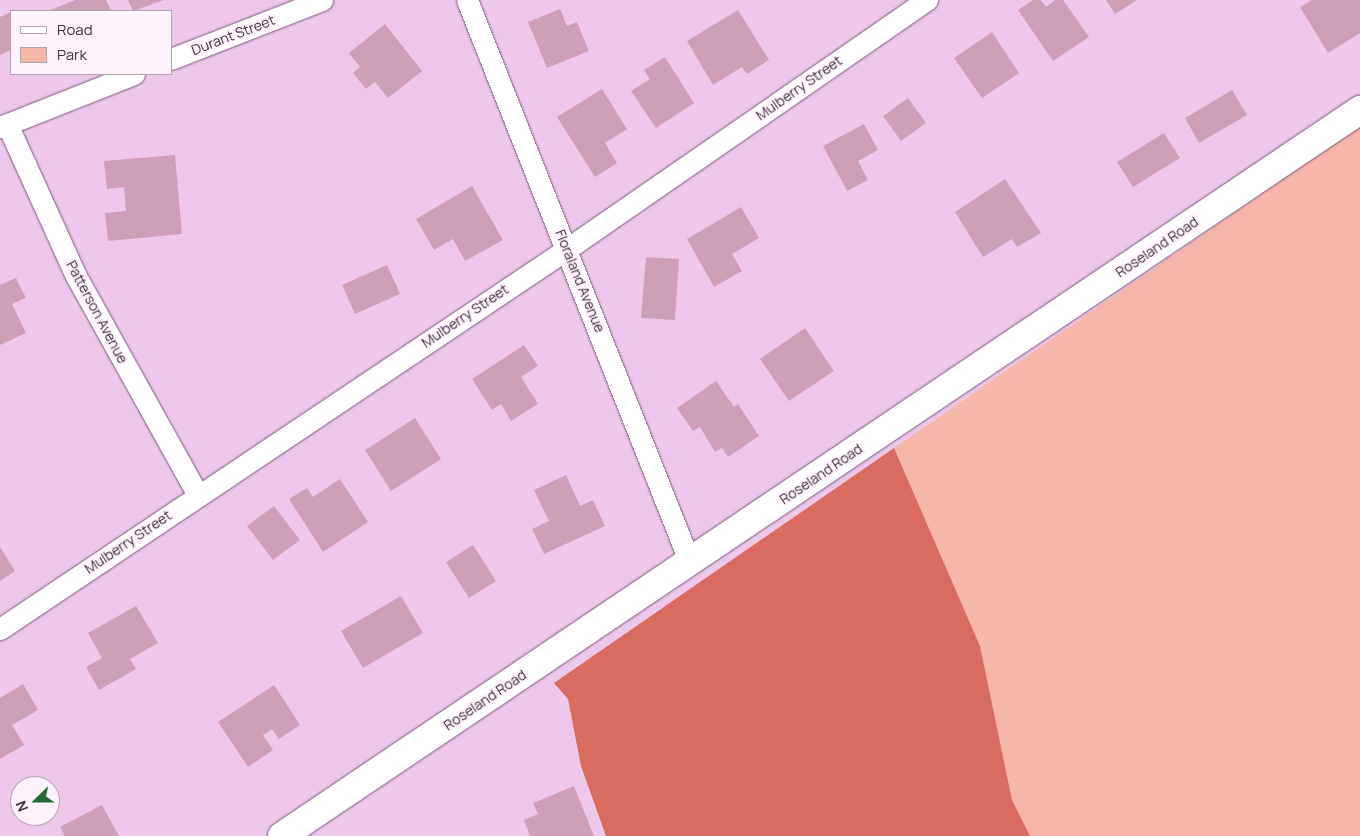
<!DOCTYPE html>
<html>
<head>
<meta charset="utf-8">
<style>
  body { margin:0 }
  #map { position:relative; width:1360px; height:836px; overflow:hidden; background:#edc8eb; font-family:Manrope,sans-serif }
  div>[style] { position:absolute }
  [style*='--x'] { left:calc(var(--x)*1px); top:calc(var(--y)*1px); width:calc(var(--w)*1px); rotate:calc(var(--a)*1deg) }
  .green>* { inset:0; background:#f7b6ac }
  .forest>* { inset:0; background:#d96c60 }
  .building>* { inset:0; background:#cea0b7 }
  .roads { filter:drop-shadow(0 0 1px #7a5a79) drop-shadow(0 0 1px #7a5a79) }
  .minor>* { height:21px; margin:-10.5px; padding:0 10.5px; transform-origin:10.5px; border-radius:10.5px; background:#fff }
  .secondary>* { height:28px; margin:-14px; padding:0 14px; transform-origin:14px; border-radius:14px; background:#fff }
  span { translate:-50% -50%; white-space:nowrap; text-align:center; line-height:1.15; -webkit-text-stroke:4.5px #fef3fd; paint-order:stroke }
  .street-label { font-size:14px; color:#3d2f3c }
  .legend { position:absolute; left:10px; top:10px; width:162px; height:65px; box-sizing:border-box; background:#fef3fd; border:1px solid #b1a5b0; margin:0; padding:6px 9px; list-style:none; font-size:15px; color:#3d2f3c }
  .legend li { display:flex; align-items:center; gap:10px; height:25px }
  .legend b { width:25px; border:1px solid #b1a5b0 }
  .north { position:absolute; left:10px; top:776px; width:50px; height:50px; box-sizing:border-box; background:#fef3fd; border:1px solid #b1a5b0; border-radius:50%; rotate:248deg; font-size:14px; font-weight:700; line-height:20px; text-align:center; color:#3d2f3c }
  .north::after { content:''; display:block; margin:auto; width:18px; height:22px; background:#266a35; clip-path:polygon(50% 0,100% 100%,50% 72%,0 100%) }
</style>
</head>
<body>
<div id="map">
  <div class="green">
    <div style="clip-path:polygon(1360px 126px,1360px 836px,1030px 836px,1012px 800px,980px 646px,894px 448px)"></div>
  </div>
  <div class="forest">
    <div style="clip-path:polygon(894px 448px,980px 646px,1012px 800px,1030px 836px,606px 836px,581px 766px,568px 699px,554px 683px)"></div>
  </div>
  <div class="building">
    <div style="clip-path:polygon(75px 0,106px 0,111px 11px,48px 11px)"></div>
    <div style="clip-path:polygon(128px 0,164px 0,133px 11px)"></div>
    <div style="clip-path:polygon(1033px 0,1041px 0,1046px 7px,1055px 0,1063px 0,1089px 37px,1053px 61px,1018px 10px)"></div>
    <div style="clip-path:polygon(1106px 0,1137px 0,1115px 14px)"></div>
    <div style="clip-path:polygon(1312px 0,1360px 0,1360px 33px,1328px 53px,1300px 7px)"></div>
    <div style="clip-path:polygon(560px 9px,567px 26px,577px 22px,589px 51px,547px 68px,528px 22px)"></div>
    <div style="clip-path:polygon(738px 10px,769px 60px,747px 74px,742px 67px,713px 85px,687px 41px)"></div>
    <div style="clip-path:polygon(11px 12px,11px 50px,0 55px,0 17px)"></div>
    <div style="clip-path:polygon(385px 24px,422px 71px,388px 98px,375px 82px,366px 89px,353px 73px,360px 67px,349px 53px)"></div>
    <div style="clip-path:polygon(992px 32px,1019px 73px,982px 98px,954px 58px)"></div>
    <div style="clip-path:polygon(665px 57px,694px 103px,656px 128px,631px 91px,650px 79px,644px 70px)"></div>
    <div style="clip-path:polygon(602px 89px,627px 129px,605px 143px,617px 163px,595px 177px,557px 117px)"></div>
    <div style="clip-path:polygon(1232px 90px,1247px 115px,1199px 143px,1185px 118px)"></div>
    <div style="clip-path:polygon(908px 98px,926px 123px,901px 141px,883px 116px)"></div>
    <div style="clip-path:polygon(864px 124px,878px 150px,858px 161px,868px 180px,847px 191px,823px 146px)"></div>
    <div style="clip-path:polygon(1164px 133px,1180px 158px,1133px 187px,1117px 162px)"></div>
    <div style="clip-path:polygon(175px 155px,182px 234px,108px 241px,105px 213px,126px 211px,124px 187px,107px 189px,104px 161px)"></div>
    <div style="clip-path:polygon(1005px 179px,1041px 233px,1017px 247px,1012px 239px,983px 257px,955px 212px)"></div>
    <div style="clip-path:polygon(472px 186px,503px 240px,465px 261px,453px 239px,434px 250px,416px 219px)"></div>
    <div style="clip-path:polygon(741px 207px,759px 238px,732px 254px,742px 271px,714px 287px,687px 239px)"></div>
    <div style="clip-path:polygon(646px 257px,679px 259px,675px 320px,641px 318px)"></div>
    <div style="clip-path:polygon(387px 265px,400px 294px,355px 314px,342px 285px)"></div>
    <div style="clip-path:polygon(16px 278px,26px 298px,12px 304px,26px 333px,0 345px,0 285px)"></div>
    <div style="clip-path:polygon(805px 328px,834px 371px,789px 401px,760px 359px)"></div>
    <div style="clip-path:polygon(524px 345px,538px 366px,521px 377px,538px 404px,511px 421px,501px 404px,492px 410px,472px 379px)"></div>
    <div style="clip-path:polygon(716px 381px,734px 407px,738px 404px,759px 436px,728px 457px,722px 448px,715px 452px,700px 427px,693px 431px,677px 408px)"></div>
    <div style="clip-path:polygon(415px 418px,441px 459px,391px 491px,365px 450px)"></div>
    <div style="clip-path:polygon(566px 475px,580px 506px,593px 500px,605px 526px,544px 554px,532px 529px,549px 521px,534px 490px)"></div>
    <div style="clip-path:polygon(340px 479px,368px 522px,323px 552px,289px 499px,307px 488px,313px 497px)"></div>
    <div style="clip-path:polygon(274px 506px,300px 540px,273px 560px,247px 526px)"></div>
    <div style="clip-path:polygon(473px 545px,496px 581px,469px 598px,446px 562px)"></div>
    <div style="clip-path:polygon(0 547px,15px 571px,0 581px)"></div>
    <div style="clip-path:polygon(401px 596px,423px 633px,363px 668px,341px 631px)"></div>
    <div style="clip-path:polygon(136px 606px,158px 643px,130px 659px,136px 669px,99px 690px,86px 667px,102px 658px,88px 633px)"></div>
    <div style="clip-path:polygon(23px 684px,38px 710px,12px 725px,24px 745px,0 759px,0 698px)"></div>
    <div style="clip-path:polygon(274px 685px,300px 725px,279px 739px,272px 729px,263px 735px,273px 750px,248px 767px,218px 722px)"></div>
    <div style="clip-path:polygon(574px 786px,594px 836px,530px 836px,524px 820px,538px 814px,533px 803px)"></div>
    <div style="clip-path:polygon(102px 805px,119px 836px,65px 836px,60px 827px)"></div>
  </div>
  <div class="roads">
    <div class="minor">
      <div style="--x:467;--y:0;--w:606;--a:68.39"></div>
      <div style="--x:171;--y:59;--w:162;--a:-21.3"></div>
      <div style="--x:7;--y:124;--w:167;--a:65.6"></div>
      <div style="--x:76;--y:276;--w:251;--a:60.9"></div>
      <div style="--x:0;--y:127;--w:144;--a:-21.6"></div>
      <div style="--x:0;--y:629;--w:683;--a:-33.83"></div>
      <div style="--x:567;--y:249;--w:438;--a:-34.7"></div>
    </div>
    <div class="secondary">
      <div style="--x:282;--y:836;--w:1300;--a:-33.96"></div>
    </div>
  </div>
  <div class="street-label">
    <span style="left:233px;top:35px;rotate:-21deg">Durant Street</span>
    <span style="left:799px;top:88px;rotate:-35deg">Mulberry Street</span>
    <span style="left:1157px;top:247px;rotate:-34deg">Roseland Road</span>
    <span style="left:580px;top:281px;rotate:68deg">Floraland Avenue</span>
    <span style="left:97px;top:312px;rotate:62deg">Patterson Avenue</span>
    <span style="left:465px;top:316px;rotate:-34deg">Mulberry Street</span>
    <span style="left:821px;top:474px;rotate:-34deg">Roseland Road</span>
    <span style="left:128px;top:542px;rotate:-34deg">Mulberry Street</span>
    <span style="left:485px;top:700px;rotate:-34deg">Roseland Road</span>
  </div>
  <ul class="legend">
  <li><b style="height:6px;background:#fff"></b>Road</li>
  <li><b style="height:14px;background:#f7b6ac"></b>Park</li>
  </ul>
  <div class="north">N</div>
</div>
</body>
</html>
